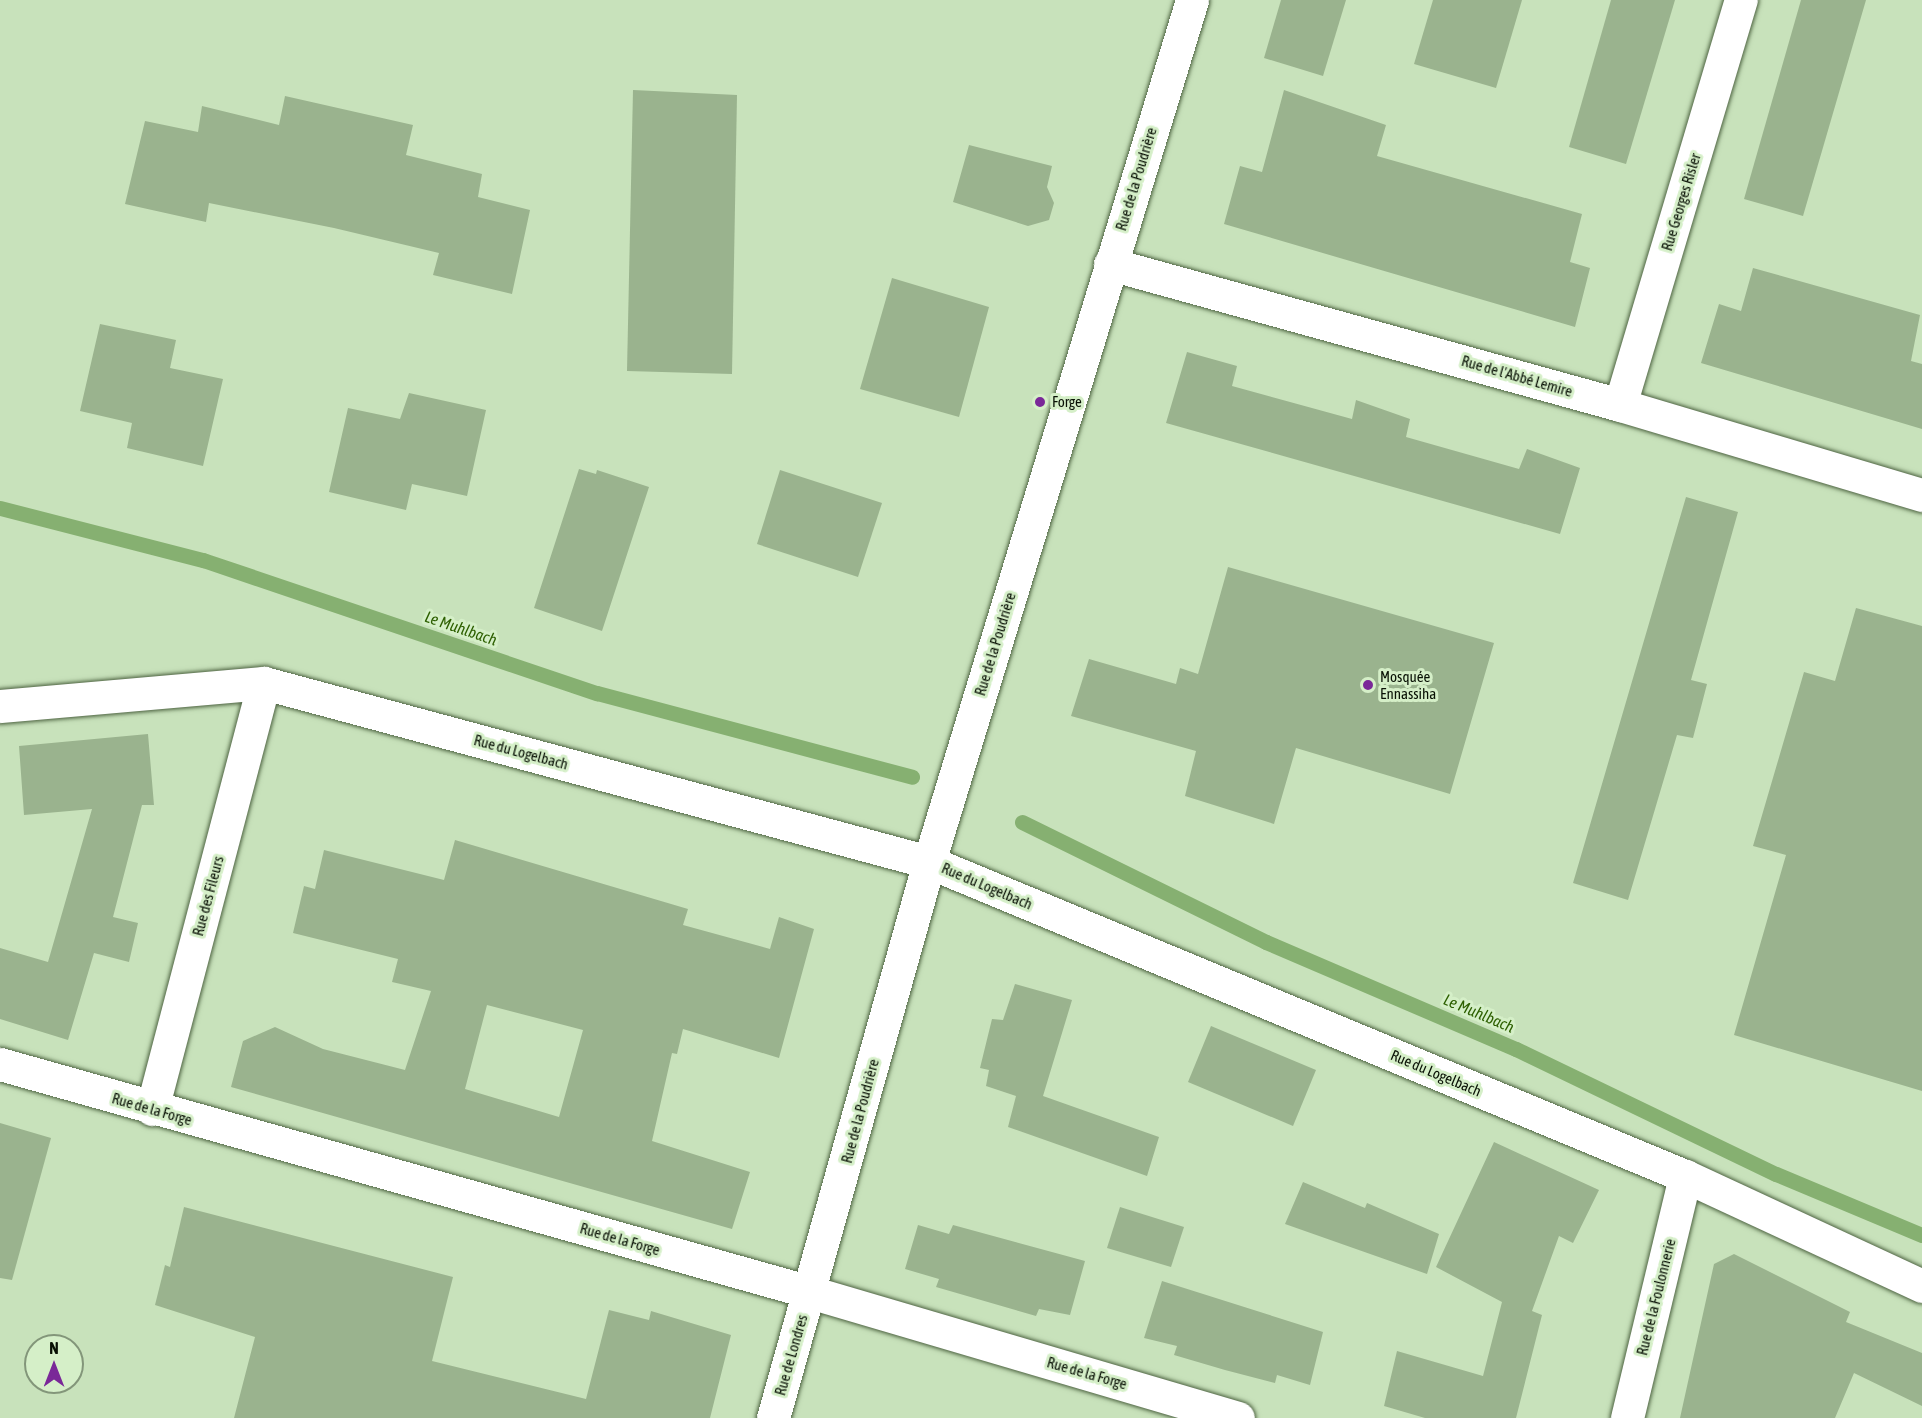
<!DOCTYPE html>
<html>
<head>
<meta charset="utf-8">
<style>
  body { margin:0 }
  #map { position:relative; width:1922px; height:1418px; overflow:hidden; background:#c8e2bb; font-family:"Asap Condensed",sans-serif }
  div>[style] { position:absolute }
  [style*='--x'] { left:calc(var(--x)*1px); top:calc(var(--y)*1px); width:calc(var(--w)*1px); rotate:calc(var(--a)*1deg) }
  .stream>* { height:15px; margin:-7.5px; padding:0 7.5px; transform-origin:7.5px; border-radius:7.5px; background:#86b071 }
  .building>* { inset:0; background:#9ab38e }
  .roads { filter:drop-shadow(0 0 2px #4e6442) drop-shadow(0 0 2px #4e6442) }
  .minor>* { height:33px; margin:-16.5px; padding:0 16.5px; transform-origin:16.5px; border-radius:16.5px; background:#fff }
  .dots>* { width:16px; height:16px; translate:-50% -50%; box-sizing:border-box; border:3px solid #d5efc8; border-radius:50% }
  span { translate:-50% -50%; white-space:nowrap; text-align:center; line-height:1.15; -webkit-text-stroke:6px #d5efc8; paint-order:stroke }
  .street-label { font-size:15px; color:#091105 }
  .poi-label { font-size:15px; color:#091105 }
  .left { translate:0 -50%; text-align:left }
  .water-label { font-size:16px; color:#2d5f00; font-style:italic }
  .north { position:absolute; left:24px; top:1334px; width:60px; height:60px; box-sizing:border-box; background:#d5efc8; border:2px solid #83967a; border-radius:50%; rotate:0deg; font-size:16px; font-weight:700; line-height:24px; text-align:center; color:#091105 }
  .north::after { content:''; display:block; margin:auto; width:21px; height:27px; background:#7a2898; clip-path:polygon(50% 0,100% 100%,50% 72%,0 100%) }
</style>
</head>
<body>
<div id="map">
  <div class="stream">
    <div style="--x:0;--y:508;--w:210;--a:14.4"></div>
    <div style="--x:203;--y:560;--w:416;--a:18.7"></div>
    <div style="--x:597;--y:693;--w:326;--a:14.9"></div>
    <div style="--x:1022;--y:822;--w:272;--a:26.2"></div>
    <div style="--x:1266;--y:942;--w:272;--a:23.2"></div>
    <div style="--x:1516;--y:1049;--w:288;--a:25.7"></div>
    <div style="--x:1776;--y:1174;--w:158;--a:22.7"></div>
  </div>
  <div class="building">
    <div style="clip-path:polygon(1281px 0,1346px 0,1323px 76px,1264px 58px)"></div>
    <div style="clip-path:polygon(1433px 0,1522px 0,1496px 88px,1414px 64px)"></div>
    <div style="clip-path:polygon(1611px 0,1675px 0,1626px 164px,1569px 147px)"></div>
    <div style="clip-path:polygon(1801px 0,1866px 0,1803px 216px,1744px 199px)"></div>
    <div style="clip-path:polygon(633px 90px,737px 95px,732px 374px,627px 371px)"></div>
    <div style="clip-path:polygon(1284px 90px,1386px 125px,1377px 156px,1582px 214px,1570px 262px,1590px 268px,1575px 327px,1224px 224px,1240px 166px,1262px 172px)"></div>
    <div style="clip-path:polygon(285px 96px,413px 125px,406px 155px,482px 174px,478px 197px,530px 210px,512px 294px,433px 275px,439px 253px,334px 228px,209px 203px,206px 222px,125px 204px,145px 121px,198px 132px,202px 106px,279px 125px)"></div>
    <div style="clip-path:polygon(969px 145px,1052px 166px,1047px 187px,1054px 203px,1049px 220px,1028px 226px,953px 202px)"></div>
    <div style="clip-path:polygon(1753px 268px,1920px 315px,1911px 361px,1922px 364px,1922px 429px,1701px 363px,1719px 304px,1741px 311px)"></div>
    <div style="clip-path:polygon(892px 278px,989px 307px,959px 417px,860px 389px)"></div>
    <div style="clip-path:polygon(100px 324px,176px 340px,170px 368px,223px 379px,203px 466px,127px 448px,132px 423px,80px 411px)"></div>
    <div style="clip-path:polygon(1187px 352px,1237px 366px,1232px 386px,1352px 419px,1356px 400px,1410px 419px,1406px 437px,1519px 469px,1527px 449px,1580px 468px,1560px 534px,1166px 423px)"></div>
    <div style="clip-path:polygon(409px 393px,486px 410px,467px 496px,412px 484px,406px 510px,329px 492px,348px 408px,400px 419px)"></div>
    <div style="clip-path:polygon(579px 469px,596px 474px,597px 470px,649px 487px,602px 631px,534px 608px)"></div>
    <div style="clip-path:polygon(780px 470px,882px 503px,858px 577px,757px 544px)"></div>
    <div style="clip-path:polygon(1686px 497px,1738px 512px,1691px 680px,1707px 684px,1693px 738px,1677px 735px,1628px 900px,1573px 883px)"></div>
    <div style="clip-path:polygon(1228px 567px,1494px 643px,1450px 794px,1296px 748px,1274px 824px,1185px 796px,1196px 751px,1071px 716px,1089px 659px,1176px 684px,1180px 668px,1198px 674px)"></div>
    <div style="clip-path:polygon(1856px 608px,1922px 626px,1922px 1091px,1734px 1035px,1786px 855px,1753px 846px,1804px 672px,1835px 681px)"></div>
    <div style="clip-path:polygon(148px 734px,154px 805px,142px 805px,113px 917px,138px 923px,129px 962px,94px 953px,68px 1040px,0 1019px,0 948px,48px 962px,92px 809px,24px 815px,19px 746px)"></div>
    <div style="clip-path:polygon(evenodd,455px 840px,688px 909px,683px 925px,770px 949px,779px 917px,814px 929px,779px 1058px,683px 1029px,677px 1054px,672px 1053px,652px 1141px,750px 1172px,732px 1229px,231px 1087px,243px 1041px,275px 1027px,323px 1049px,405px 1070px,431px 991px,392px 982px,398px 959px,293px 933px,304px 886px,315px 889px,324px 850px,444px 880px,455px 840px,487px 1005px,583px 1030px,559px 1117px,465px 1089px,487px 1005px)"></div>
    <div style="clip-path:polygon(1015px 984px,1072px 1000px,1043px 1096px,1159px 1137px,1147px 1176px,1008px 1127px,1016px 1096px,986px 1086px,989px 1070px,980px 1068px,992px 1019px,1003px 1020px)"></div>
    <div style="clip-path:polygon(1211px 1026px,1316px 1070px,1293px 1126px,1188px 1082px)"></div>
    <div style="clip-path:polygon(0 1123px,51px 1138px,12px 1280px,0 1278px)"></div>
    <div style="clip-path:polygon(1494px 1142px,1599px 1190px,1573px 1243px,1559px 1236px,1532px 1311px,1542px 1315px,1516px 1418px,1425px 1418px,1384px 1406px,1397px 1351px,1483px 1376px,1502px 1302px,1436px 1267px)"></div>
    <div style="clip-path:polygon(1303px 1182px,1365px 1208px,1367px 1203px,1439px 1234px,1427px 1274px,1285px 1224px)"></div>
    <div style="clip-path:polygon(184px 1207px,453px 1277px,432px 1361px,586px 1399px,609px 1310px,649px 1320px,651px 1311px,731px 1335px,710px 1418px,234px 1418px,255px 1337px,155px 1305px,165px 1265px,170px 1267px)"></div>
    <div style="clip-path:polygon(1120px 1207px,1184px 1227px,1171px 1267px,1107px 1248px)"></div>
    <div style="clip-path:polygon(918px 1225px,949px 1234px,953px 1225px,1085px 1261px,1070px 1315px,1039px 1309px,1036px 1316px,936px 1287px,939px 1279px,905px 1269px)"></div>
    <div style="clip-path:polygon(1734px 1254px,1850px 1312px,1846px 1322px,1922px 1353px,1922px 1406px,1854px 1373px,1835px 1418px,1680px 1418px,1714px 1264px)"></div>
    <div style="clip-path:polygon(1162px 1281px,1323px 1332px,1310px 1385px,1277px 1375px,1275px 1383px,1225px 1370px,1174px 1355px,1177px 1346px,1144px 1338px)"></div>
  </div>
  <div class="roads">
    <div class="minor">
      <div style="--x:1110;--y:264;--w:529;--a:15.45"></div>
      <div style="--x:1620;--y:405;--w:315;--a:16.6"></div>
      <div style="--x:1620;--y:405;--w:423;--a:-73.4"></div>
      <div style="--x:0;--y:706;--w:265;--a:-5"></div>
      <div style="--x:264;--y:683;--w:689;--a:15.07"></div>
      <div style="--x:929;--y:862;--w:819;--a:22.56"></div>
      <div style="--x:1685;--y:1176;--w:261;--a:24.9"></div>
      <div style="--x:0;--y:1064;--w:841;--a:15.72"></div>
      <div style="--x:810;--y:1292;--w:446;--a:16.4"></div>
      <div style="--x:152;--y:1109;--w:440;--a:-75.3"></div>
      <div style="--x:773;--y:1418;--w:577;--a:-74.33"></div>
      <div style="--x:929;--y:862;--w:901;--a:-73.03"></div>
      <div style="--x:1627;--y:1418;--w:249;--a:-76.5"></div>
    </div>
  </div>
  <div class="dots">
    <div style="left:1040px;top:402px;background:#7a2898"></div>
    <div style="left:1368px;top:685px;background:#7a2898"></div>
  </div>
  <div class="street-label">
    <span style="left:1136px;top:179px;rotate:-73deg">Rue de la Poudrière</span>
    <span style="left:1681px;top:202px;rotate:-73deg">Rue Georges Risler</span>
    <span style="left:1517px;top:376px;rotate:16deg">Rue de l'Abbé Lemire</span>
    <span style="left:995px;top:644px;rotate:-73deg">Rue de la Poudrière</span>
    <span style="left:521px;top:752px;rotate:15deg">Rue du Logelbach</span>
    <span style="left:987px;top:886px;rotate:23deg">Rue du Logelbach</span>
    <span style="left:208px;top:896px;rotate:-75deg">Rue des Fileurs</span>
    <span style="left:1436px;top:1073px;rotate:23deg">Rue du Logelbach</span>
    <span style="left:152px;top:1109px;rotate:16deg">Rue de la Forge</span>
    <span style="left:860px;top:1111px;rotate:-75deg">Rue de la Poudrière</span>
    <span style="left:620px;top:1239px;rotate:16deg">Rue de la Forge</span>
    <span style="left:1656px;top:1297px;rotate:-76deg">Rue de la Foulonnerie</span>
    <span style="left:791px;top:1355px;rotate:-74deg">Rue de Londres</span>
    <span style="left:1087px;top:1373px;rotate:16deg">Rue de la Forge</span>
  </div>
  <div class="poi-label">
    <span class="left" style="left:1052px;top:402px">Forge</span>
    <span class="left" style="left:1380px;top:685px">Mosquée<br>Ennassiha</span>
  </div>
  <div class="water-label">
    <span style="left:461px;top:628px;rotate:19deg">Le Muhlbach</span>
    <span style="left:1479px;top:1013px;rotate:23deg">Le Muhlbach</span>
  </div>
  <div class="north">N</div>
</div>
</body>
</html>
